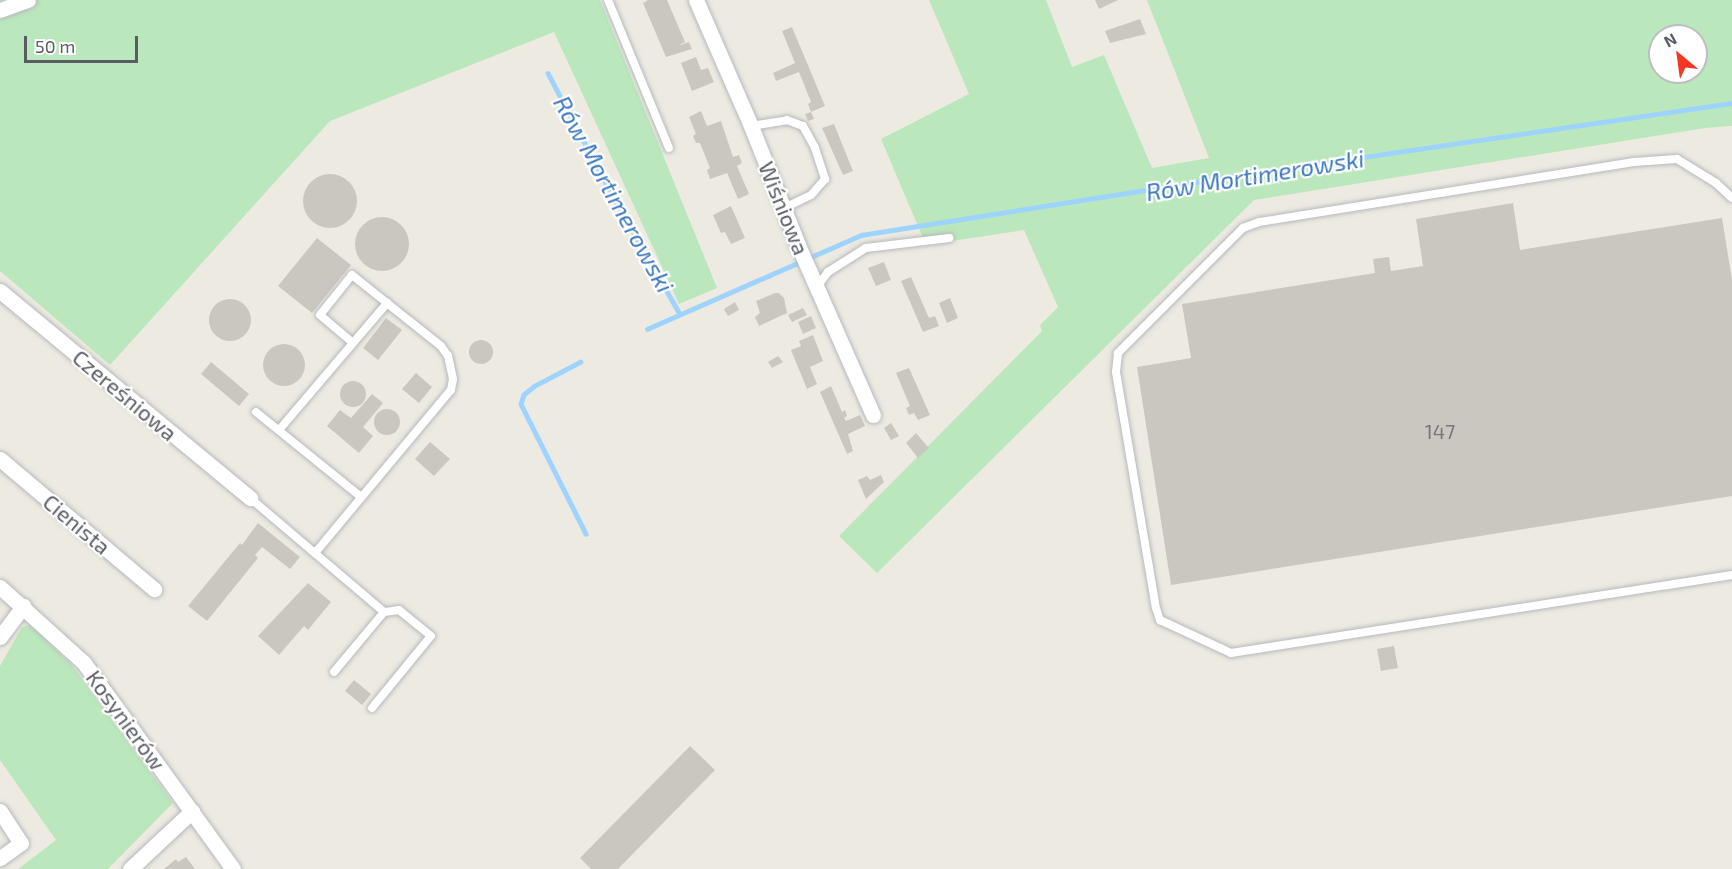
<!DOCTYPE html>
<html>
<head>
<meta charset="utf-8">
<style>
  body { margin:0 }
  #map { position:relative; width:1732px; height:869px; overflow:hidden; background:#edebe1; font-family:"Exo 2",sans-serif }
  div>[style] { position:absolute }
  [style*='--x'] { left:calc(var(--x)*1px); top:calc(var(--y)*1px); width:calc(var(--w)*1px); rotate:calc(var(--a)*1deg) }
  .green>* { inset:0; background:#bbe7bc }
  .stream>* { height:4.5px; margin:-2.25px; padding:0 2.25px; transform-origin:2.25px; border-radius:2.25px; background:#9fd3ff }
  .building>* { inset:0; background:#cac7c0 }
  .round { border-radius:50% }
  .roads { filter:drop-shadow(0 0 2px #b6b9be) drop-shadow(0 0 2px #b6b9be) }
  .service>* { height:8px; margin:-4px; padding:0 4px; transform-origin:4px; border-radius:4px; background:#fff }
  .minor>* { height:15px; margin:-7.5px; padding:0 7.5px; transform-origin:7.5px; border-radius:7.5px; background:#fff }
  span { translate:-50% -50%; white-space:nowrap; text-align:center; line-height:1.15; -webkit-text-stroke:4.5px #fff; paint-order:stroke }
  .number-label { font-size:20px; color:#75787a }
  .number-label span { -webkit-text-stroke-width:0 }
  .street-label { font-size:22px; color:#595d63 }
  .water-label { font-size:24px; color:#3a78bf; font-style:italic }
  .north { position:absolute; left:1648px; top:24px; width:60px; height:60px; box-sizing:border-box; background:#fff; border:2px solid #bdbec1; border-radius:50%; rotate:331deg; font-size:16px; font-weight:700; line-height:24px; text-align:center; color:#595d63 }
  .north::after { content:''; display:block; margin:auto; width:21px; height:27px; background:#f23722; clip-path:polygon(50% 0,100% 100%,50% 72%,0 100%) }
  .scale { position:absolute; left:24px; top:36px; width:114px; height:27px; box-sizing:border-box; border:3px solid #595d63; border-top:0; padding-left:8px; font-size:18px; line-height:21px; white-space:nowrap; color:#595d63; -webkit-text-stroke:4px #fff; paint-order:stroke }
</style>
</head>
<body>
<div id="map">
  <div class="green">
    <div style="clip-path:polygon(0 0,600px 0,717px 288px,679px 304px,554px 32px,330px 121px,110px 365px,0 271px)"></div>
    <div style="clip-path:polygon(evenodd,929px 0,1046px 0,1072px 67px,1104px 55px,1152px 168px,1209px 158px,1147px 0,1732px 0,1732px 126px,1705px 128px,1254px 200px,877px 573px,839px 536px,1042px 331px,1040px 325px,1058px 307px,1024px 230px,926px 245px,881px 139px,969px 94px,929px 0,1660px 36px,1696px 36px,1696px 72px,1660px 72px,1660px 36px)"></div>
    <div style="clip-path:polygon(30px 625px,72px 665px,173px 803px,108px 869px,18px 869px,56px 840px,0 760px,0 666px,22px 627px)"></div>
  </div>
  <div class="stream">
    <div style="--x:548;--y:73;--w:140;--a:62.3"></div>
    <div style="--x:613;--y:197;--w:135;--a:60.2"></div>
    <div style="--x:647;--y:329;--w:234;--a:-23.7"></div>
    <div style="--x:861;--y:235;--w:356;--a:-9"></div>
    <div style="--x:1213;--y:179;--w:525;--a:-8.33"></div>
    <div style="--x:581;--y:362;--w:52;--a:152.4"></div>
    <div style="--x:535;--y:386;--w:14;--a:141"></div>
    <div style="--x:524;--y:395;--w:9;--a:108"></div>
    <div style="--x:521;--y:404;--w:145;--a:63.4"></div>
  </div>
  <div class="building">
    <div style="clip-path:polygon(648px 0,667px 0,685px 42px,678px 46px,689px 42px,692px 49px,666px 57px,643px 3px)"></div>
    <div style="clip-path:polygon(1095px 0,1118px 0,1099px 9px)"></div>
    <div style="clip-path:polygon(1140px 19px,1146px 34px,1110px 43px,1105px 31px)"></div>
    <div style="clip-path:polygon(792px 27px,825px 106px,811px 112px,808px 104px,811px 102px,799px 72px,776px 81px,773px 73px,795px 63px,782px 31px)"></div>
    <div style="clip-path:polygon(696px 57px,701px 70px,708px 68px,714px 82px,692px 91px,681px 63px)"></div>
    <div style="clip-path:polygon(701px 111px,707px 126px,721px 121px,733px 157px,739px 155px,742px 163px,737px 166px,749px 194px,738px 199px,727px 173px,710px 179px,707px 170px,710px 168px,700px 143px,696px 143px,693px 136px,696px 134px,689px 117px)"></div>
    <div style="clip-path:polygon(811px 112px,814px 119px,808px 121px,805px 114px)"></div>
    <div style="clip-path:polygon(834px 124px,853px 171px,843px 175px,822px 128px)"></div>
    <div class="round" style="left:303px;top:174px;width:54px;height:54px"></div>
    <div style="clip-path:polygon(1513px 203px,1520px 250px,1722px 218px,1732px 280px,1732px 496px,1171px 585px,1137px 367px,1191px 358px,1182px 304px,1375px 273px,1373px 259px,1389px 257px,1391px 271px,1423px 266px,1416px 219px)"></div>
    <div style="clip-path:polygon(731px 206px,745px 238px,731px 244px,725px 232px,721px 233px,713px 215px)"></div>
    <div class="round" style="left:355px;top:217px;width:54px;height:54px"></div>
    <div style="clip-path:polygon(317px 238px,351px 265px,312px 313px,278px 286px)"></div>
    <div style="clip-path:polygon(884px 262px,891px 280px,876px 286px,868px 268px)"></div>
    <div style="clip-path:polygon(911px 277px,929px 318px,935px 316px,939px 326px,923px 332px,901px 281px)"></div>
    <div style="clip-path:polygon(775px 293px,779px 293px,784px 298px,787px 313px,759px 326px,755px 317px,760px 313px,756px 301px)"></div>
    <div style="clip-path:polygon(950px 298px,958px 318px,947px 323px,939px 303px)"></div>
    <div class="round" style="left:209px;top:299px;width:42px;height:42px"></div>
    <div style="clip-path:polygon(735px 302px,739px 310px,728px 316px,724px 309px)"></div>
    <div style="clip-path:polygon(803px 308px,807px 315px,792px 322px,788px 315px)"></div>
    <div style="clip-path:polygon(811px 316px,816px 328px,803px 334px,798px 322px)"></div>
    <div style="clip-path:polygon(386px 318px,402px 330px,378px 360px,363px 348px)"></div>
    <div style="clip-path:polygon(813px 335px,823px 361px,810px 367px,817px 384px,807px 389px,791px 350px,801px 346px,799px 341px)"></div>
    <div class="round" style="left:469px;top:340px;width:24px;height:24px"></div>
    <div class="round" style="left:263px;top:344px;width:42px;height:42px"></div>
    <div style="clip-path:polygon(778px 356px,783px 362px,772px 368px,768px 362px)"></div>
    <div style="clip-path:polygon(211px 362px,249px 394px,239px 406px,201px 374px)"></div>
    <div style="clip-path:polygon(909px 368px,930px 415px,918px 420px,914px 413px,909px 415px,906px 408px,910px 406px,896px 373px)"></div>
    <div style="clip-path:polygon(416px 373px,432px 387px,419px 403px,402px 389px)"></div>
    <div class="round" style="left:340px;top:381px;width:26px;height:26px"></div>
    <div style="clip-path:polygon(831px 386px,842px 412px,845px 410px,847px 416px,844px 418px,846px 421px,860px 415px,865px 426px,848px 434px,853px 451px,847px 454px,820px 392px)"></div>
    <div style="clip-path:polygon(372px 394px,383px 403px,363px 427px,373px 436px,359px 453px,327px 426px,340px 410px,351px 418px)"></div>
    <div class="round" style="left:374px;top:409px;width:26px;height:26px"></div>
    <div style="clip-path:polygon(891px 423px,899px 436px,891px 440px,884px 428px)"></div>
    <div style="clip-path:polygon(916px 433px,929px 448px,918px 458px,906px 443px)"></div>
    <div style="clip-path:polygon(430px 442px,450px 459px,434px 476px,415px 459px)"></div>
    <div style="clip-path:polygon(881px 475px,884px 482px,866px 499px,858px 480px,867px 476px,870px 480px)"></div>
    <div style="clip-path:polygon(258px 523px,300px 557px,290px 569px,262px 547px,255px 555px,258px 558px,207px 621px,188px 606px,240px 543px,242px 545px)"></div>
    <div style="clip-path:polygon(308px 583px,331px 602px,308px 630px,304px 626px,279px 655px,258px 636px)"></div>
    <div style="clip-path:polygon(1394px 646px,1398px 668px,1381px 671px,1377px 649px)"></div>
    <div style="clip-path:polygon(354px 680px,371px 694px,362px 705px,345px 691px)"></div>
    <div style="clip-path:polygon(690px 746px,715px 770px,618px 869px,591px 869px,580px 858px)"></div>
    <div style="clip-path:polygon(186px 857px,195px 869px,164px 869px,176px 859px,178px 862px)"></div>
  </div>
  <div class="roads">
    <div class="service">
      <div style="--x:608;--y:0;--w:160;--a:67.6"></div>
      <div style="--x:751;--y:126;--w:36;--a:-9"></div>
      <div style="--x:787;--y:120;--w:17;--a:21"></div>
      <div style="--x:803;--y:126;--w:25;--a:61"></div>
      <div style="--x:815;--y:148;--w:33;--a:72"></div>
      <div style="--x:825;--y:179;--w:21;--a:131"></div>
      <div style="--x:811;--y:195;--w:30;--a:154"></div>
      <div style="--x:1732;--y:198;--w:22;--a:-137"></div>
      <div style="--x:1716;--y:183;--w:46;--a:-148.4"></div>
      <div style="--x:1677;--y:159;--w:43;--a:176"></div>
      <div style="--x:1634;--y:162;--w:380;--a:170.9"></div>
      <div style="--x:1259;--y:222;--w:17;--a:159"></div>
      <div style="--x:1243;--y:228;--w:177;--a:135"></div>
      <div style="--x:1118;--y:353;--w:19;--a:96"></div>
      <div style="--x:1116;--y:372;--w:239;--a:80.4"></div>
      <div style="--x:1156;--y:608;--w:13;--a:72"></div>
      <div style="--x:1160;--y:620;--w:78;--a:24.9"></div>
      <div style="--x:1231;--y:653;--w:507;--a:-8.85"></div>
      <div style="--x:817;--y:287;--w:19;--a:-54"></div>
      <div style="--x:828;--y:272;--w:45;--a:-32.3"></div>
      <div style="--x:866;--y:248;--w:84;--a:-6.9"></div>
      <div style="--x:256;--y:412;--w:135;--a:39"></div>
      <div style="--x:279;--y:430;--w:167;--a:-49.6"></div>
      <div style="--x:387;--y:303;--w:45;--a:-141.3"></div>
      <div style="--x:352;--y:275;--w:51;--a:128.7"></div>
      <div style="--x:320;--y:315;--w:43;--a:40.3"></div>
      <div style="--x:250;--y:498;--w:176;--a:40.4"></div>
      <div style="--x:384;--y:612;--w:78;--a:129.8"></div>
      <div style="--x:315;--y:553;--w:212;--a:-50.2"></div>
      <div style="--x:451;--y:390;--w:11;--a:-80"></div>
      <div style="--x:453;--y:379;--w:24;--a:-102"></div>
      <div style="--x:448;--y:356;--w:12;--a:-125"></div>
      <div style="--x:441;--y:346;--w:69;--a:-141.5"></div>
      <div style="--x:372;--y:708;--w:93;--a:-50.7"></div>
      <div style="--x:431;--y:636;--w:41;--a:-140.9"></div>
      <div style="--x:399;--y:610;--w:15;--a:172"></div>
    </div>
    <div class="minor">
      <div style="--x:696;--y:0;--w:137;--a:66.4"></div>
      <div style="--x:751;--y:126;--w:128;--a:68.4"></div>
      <div style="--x:798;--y:245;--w:186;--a:66.2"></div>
      <div style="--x:0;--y:10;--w:30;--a:-20"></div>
      <div style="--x:0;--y:291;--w:325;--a:39.6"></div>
      <div style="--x:0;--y:459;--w:202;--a:40.2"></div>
      <div style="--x:0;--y:587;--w:113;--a:42.1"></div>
      <div style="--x:84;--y:663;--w:254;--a:54.1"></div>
      <div style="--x:0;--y:637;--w:39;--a:-53"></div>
      <div style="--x:0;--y:811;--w:38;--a:57"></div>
      <div style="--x:21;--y:843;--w:26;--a:144"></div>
      <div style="--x:130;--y:869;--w:85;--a:-43.1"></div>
    </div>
  </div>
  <div class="number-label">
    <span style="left:1440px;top:431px">147</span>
  </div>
  <div class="street-label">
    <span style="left:784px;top:208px;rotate:68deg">Wiśniowa</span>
    <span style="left:125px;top:395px;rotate:40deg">Czereśniowa</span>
    <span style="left:77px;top:524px;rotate:40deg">Cienista</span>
    <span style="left:126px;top:720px;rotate:54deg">Kosynierów</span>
  </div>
  <div class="water-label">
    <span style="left:1255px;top:175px;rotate:-9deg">Rów Mortimerowski</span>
    <span style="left:614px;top:194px;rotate:61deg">Rów Mortimerowski</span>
  </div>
  <div class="north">N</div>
  <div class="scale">50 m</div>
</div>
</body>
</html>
